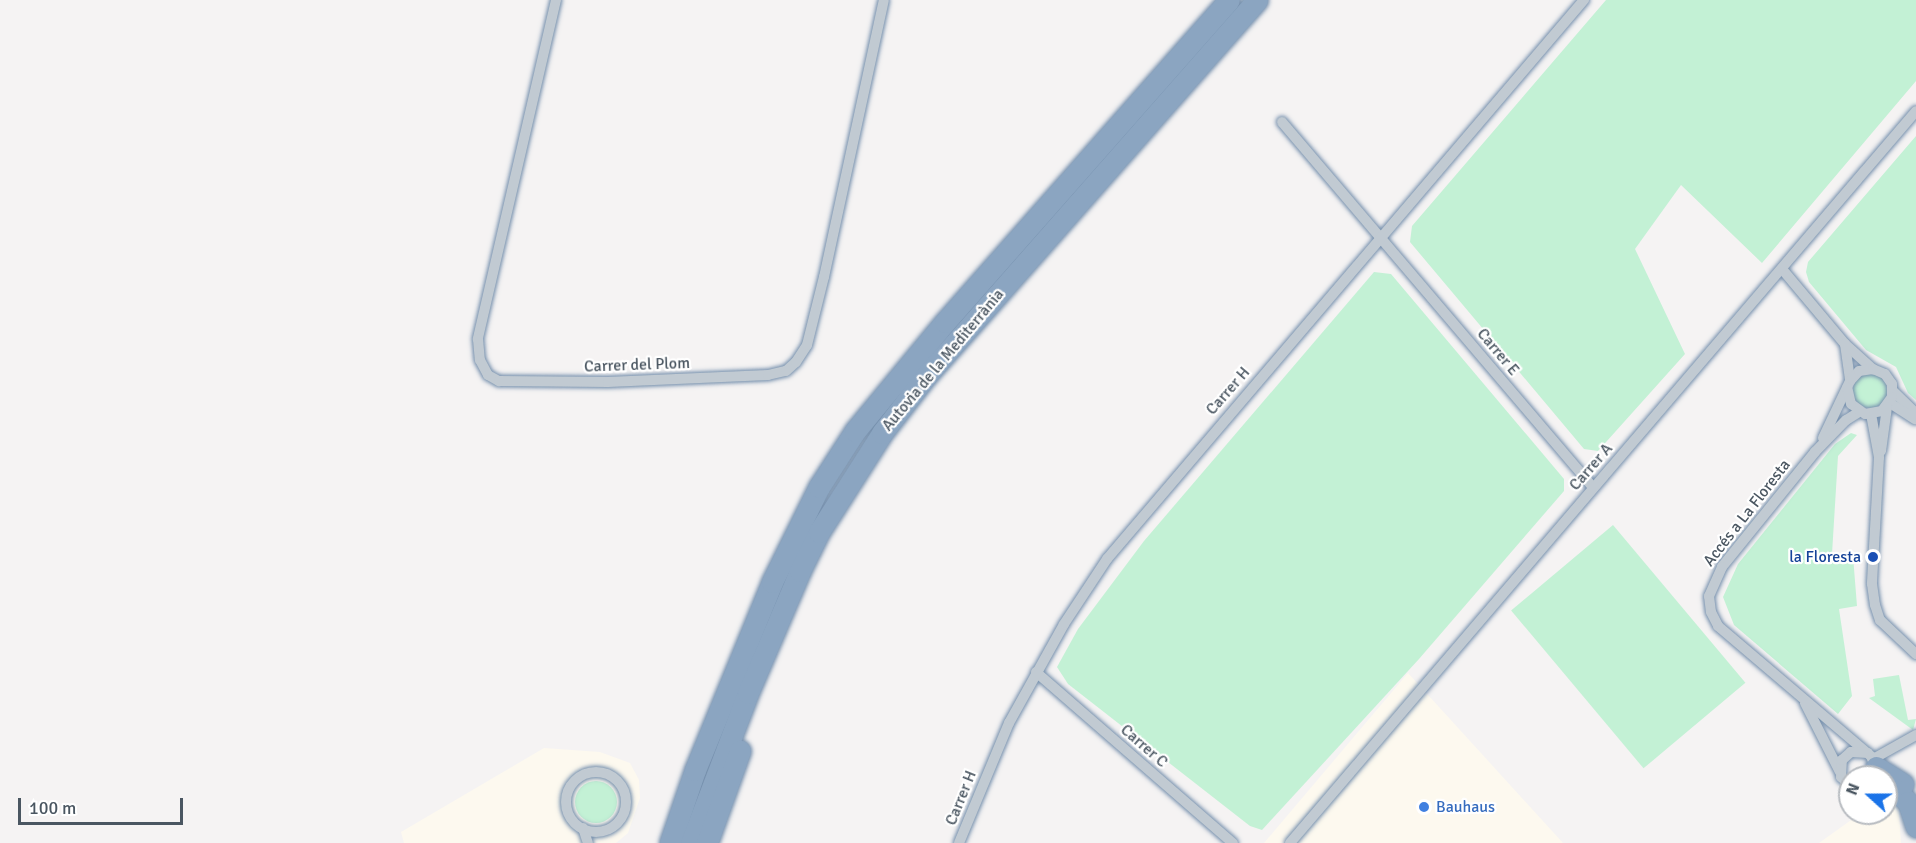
<!DOCTYPE html>
<meta charset="utf-8">
<style>
body{margin:0}
#map{position:relative;width:1916px;height:843px;overflow:hidden;background:#f5f3f3;font-family:Signika,sans-serif}
div>[style]{position:absolute}
.commercial>*{inset:0;background:#fdf9ef}
.green>*{inset:0;background:#c3f1d5;transform-origin:0 0}
.round{border-radius:50%}
.roads{filter:drop-shadow(0 0 2px #7690ad) drop-shadow(0 0 2px #7690ad)}
.street>*{height:10px;margin:-5px;padding:0 5px;transform-origin:5px;border-radius:5px;background:#c1cad2}
.street>.ring{margin:-5px;padding:0;box-sizing:content-box;background:none;border:10px solid #c1cad2;border-radius:50%}
.highway>*{height:21px;margin:-10.5px;padding:0 10.5px;transform-origin:10.5px;border-radius:10.5px;background:#8ba5c1}
.dots>*{width:16px;height:16px;translate:-50% -50%;box-sizing:border-box;border:3px solid #fff;border-radius:50%}
span{translate:-50% -50%;white-space:nowrap;text-align:center;line-height:1.15;-webkit-text-stroke:4.5px #fff;paint-order:stroke}
.street-label{font-size:16px;color:#4a5661}
.transit-label{font-size:16px;color:#164399}
.right{translate:-100% -50%;text-align:right}
.shop-label{font-size:16px;color:#366cbe}
.left{translate:0 -50%;text-align:left}
.north{position:absolute;left:1838px;top:765px;width:60px;height:60px;box-sizing:border-box;background:#fff;border:2px solid #b7bbc0;border-radius:50%;rotate:291deg;font-size:16px;font-weight:700;line-height:24px;text-align:center;color:#4a5661}
.north::after{content:'';display:block;margin:auto;width:21px;height:27px;background:#1a73e8;clip-path:polygon(50% 0,100% 100%,50% 72%,0 100%)}
.scale{position:absolute;left:18px;top:798px;width:165px;height:27px;box-sizing:border-box;border:3px solid #4a5661;border-top:0;padding-left:8px;font-size:18px;line-height:21px;white-space:nowrap;color:#4a5661;-webkit-text-stroke:4px #fff;paint-order:stroke}
</style>
<div id="map">
<div class="commercial">
<div style="clip-path:polygon(1408px 673px,1563px 843px,1264px 843px)"></div>
<div style="clip-path:polygon(544px 748px,600px 752px,630px 763px,639px 780px,640px 798px,628px 833px,616px 843px,404px 843px,401px 832px)"></div>
<div style="clip-path:polygon(1886px 795px,1898px 797px,1901px 843px,1819px 843px,1861px 813px,1886px 813px)"></div>
</div>
<div class="green">
<div style="clip-path:polygon(1606px 0,1916px 0,1916px 81px,1762px 263px,1681px 185px,1635px 249px,1685px 354px,1598px 451px,1584px 449px,1410px 242px,1412px 226px)"></div>
<div style="clip-path:polygon(1916px 136px,1916px 400px,1908px 393px,1896px 367px,1866px 350px,1809px 282px,1806px 272px,1808px 262px)"></div>
<div style="clip-path:polygon(1374px 272px,1391px 274px,1564px 479px,1564px 491px,1419px 659px,1262px 830px,1250px 826px,1068px 684px,1057px 667px,1078px 629px,1144px 541px)"></div>
<div class="round" style="left:1853px;top:374px;width:34px;height:34px"></div>
<div style="clip-path:polygon(1851px 433px,1857px 435px,1838px 456px,1832px 554px,1853px 556px,1857px 606px,1839px 609px,1852px 696px,1838px 714px,1734px 625px,1723px 597px,1738px 564px,1835px 444px)"></div>
<div style="left:1613px;top:525px;width:206px;height:133px;rotate:50deg"></div>
<div style="clip-path:polygon(1899px 675px,1908px 720px,1916px 719px,1913px 730px,1869px 698px,1875px 696px,1873px 679px)"></div>
<div class="round" style="left:575px;top:781px;width:42px;height:42px"></div>
</div>
<div class="roads">
<div class="street">
<div style="left:556px;top:0;width:348px;rotate:103deg"></div>
<div style="left:478px;top:339px;width:21px;rotate:85deg"></div>
<div style="left:480px;top:360px;width:17px;rotate:62deg"></div>
<div style="left:488px;top:375px;width:13px;rotate:29deg"></div>
<div style="left:499px;top:381px;width:109px;rotate:0.5deg"></div>
<div style="left:608px;top:382px;width:160px;rotate:-2.5deg"></div>
<div style="left:768px;top:375px;width:18px;rotate:-13deg"></div>
<div style="left:786px;top:371px;width:13px;rotate:-42deg"></div>
<div style="left:796px;top:362px;width:20px;rotate:-57deg"></div>
<div style="left:807px;top:345px;width:70px;rotate:-76deg"></div>
<div style="left:824px;top:277px;width:283px;rotate:-77.8deg"></div>
<div style="left:1282px;top:122px;width:480px;rotate:49.6deg"></div>
<div style="left:1782px;top:269px;width:98px;rotate:50deg"></div>
<div style="left:1845px;top:344px;width:38px;rotate:42deg"></div>
<div style="left:1845px;top:344px;width:37px;rotate:82deg"></div>
<div style="left:1893px;top:391px;width:32px;rotate:44deg"></div>
<div style="left:1890px;top:403px;width:30px;rotate:33deg"></div>
<div style="left:1859px;top:412px;width:15px;rotate:148deg"></div>
<div style="left:1846px;top:420px;width:45px;rotate:134.1deg"></div>
<div style="left:1815px;top:452px;width:148px;rotate:129deg"></div>
<div style="left:1722px;top:567px;width:32px;rotate:114deg"></div>
<div style="left:1709px;top:596px;width:16px;rotate:83deg"></div>
<div style="left:1711px;top:612px;width:16px;rotate:63deg"></div>
<div style="left:1718px;top:626px;width:201px;rotate:40.4deg"></div>
<div style="left:1871px;top:756px;width:15px;rotate:70deg"></div>
<div style="left:1871px;top:414px;width:44px;rotate:79.5deg"></div>
<div style="left:1879px;top:457px;width:127px;rotate:93.2deg"></div>
<div style="left:1872px;top:584px;width:21px;rotate:82deg"></div>
<div style="left:1875px;top:605px;width:16px;rotate:72deg"></div>
<div style="left:1880px;top:620px;width:50px;rotate:43.4deg"></div>
<div style="left:1823px;top:438px;width:63px;rotate:-64.7deg"></div>
<div style="left:1850px;top:381px;width:13px;rotate:-48deg"></div>
<div style="left:1859px;top:371px;width:14px;rotate:-8deg"></div>
<div style="left:1873px;top:369px;width:13px;rotate:23deg"></div>
<div style="left:1885px;top:374px;width:12px;rotate:55deg"></div>
<div style="left:1892px;top:384px;width:13px;rotate:90deg"></div>
<div style="left:1892px;top:397px;width:17px;rotate:126deg"></div>
<div style="left:1882px;top:411px;width:17px;rotate:170deg"></div>
<div style="left:1865px;top:414px;width:17px;rotate:-144deg"></div>
<div style="left:1851px;top:404px;width:17px;rotate:-103deg"></div>
<div style="left:1881px;top:451px;width:44px;rotate:-82.2deg"></div>
<div style="left:1036px;top:672px;width:261px;rotate:41deg"></div>
<div style="left:1805px;top:703px;width:77px;rotate:63.1deg"></div>
<div style="left:1873px;top:759px;width:49px;rotate:-29.2deg"></div>
<div class="ring" style="left:566px;top:772px;width:50px;height:50px"></div>
<div style="left:1850px;top:785px;width:12px;rotate:-138deg"></div>
<div style="left:1841px;top:777px;width:17px;rotate:-87deg"></div>
<div style="left:1842px;top:760px;width:12px;rotate:-42deg"></div>
<div style="left:1851px;top:752px;width:17px;rotate:3deg"></div>
<div style="left:583px;top:828px;width:16px;rotate:72deg"></div>
<div style="left:959px;top:843px;width:130px;rotate:-67.4deg"></div>
<div style="left:1009px;top:723px;width:113px;rotate:-60.9deg"></div>
<div style="left:1064px;top:624px;width:78px;rotate:-56.5deg"></div>
<div style="left:1107px;top:559px;width:735px;rotate:-49.53deg"></div>
<div style="left:1290px;top:843px;width:963px;rotate:-49.46deg"></div>
</div>
<div class="highway">
<div style="left:1876px;top:767px;width:32px;rotate:32deg"></div>
<div style="left:1886px;top:781px;width:30px;rotate:44deg"></div>
<div style="left:1908px;top:802px;width:26px;rotate:72deg"></div>
<div style="left:670px;top:843px;width:77px;rotate:-71.1deg"></div>
<div style="left:695px;top:770px;width:203px;rotate:-67.7deg"></div>
<div style="left:772px;top:582px;width:106px;rotate:-63.7deg"></div>
<div style="left:819px;top:487px;width:67px;rotate:-57.3deg"></div>
<div style="left:855px;top:431px;width:141px;rotate:-50.5deg"></div>
<div style="left:945px;top:322px;width:429px;rotate:-48.6deg"></div>
<div style="left:691px;top:843px;width:160px;rotate:-69.2deg"></div>
<div style="left:748px;top:693px;width:133px;rotate:-66.9deg"></div>
<div style="left:800px;top:571px;width:43px;rotate:-64deg"></div>
<div style="left:819px;top:532px;width:117px;rotate:-57.5deg"></div>
<div style="left:882px;top:433px;width:72px;rotate:-52.3deg"></div>
<div style="left:926px;top:376px;width:501px;rotate:-48.64deg"></div>
<div style="left:707px;top:843px;width:98px;rotate:-70.3deg"></div>
</div>
</div>
<div class="dots">
<div style="left:1873px;top:557px;background:#1a4fb4"></div>
<div style="left:1424px;top:807px;background:#3f7fe0"></div>
</div>
<div class="street-label">
<span style="left:1498px;top:352px;rotate:50deg">Carrer E</span>
<span style="left:943px;top:360px;rotate:-50deg">Autovia de la Mediterrània</span>
<span style="left:637px;top:365px;rotate:-2deg">Carrer del Plom</span>
<span style="left:1228px;top:391px;rotate:-49deg">Carrer H</span>
<span style="left:1591px;top:467px;rotate:-49deg">Carrer A</span>
<span style="left:1747px;top:513px;rotate:-52deg">Accés a La Floresta</span>
<span style="left:1144px;top:746px;rotate:41deg">Carrer C</span>
<span style="left:961px;top:798px;rotate:-68deg">Carrer H</span>
</div>
<div class="transit-label">
<span class="right" style="left:1861px;top:557px">la Floresta</span>
</div>
<div class="shop-label">
<span class="left" style="left:1436px;top:807px">Bauhaus</span>
</div>
<div class="north">N</div>
<div class="scale">100 m</div>
</div>
